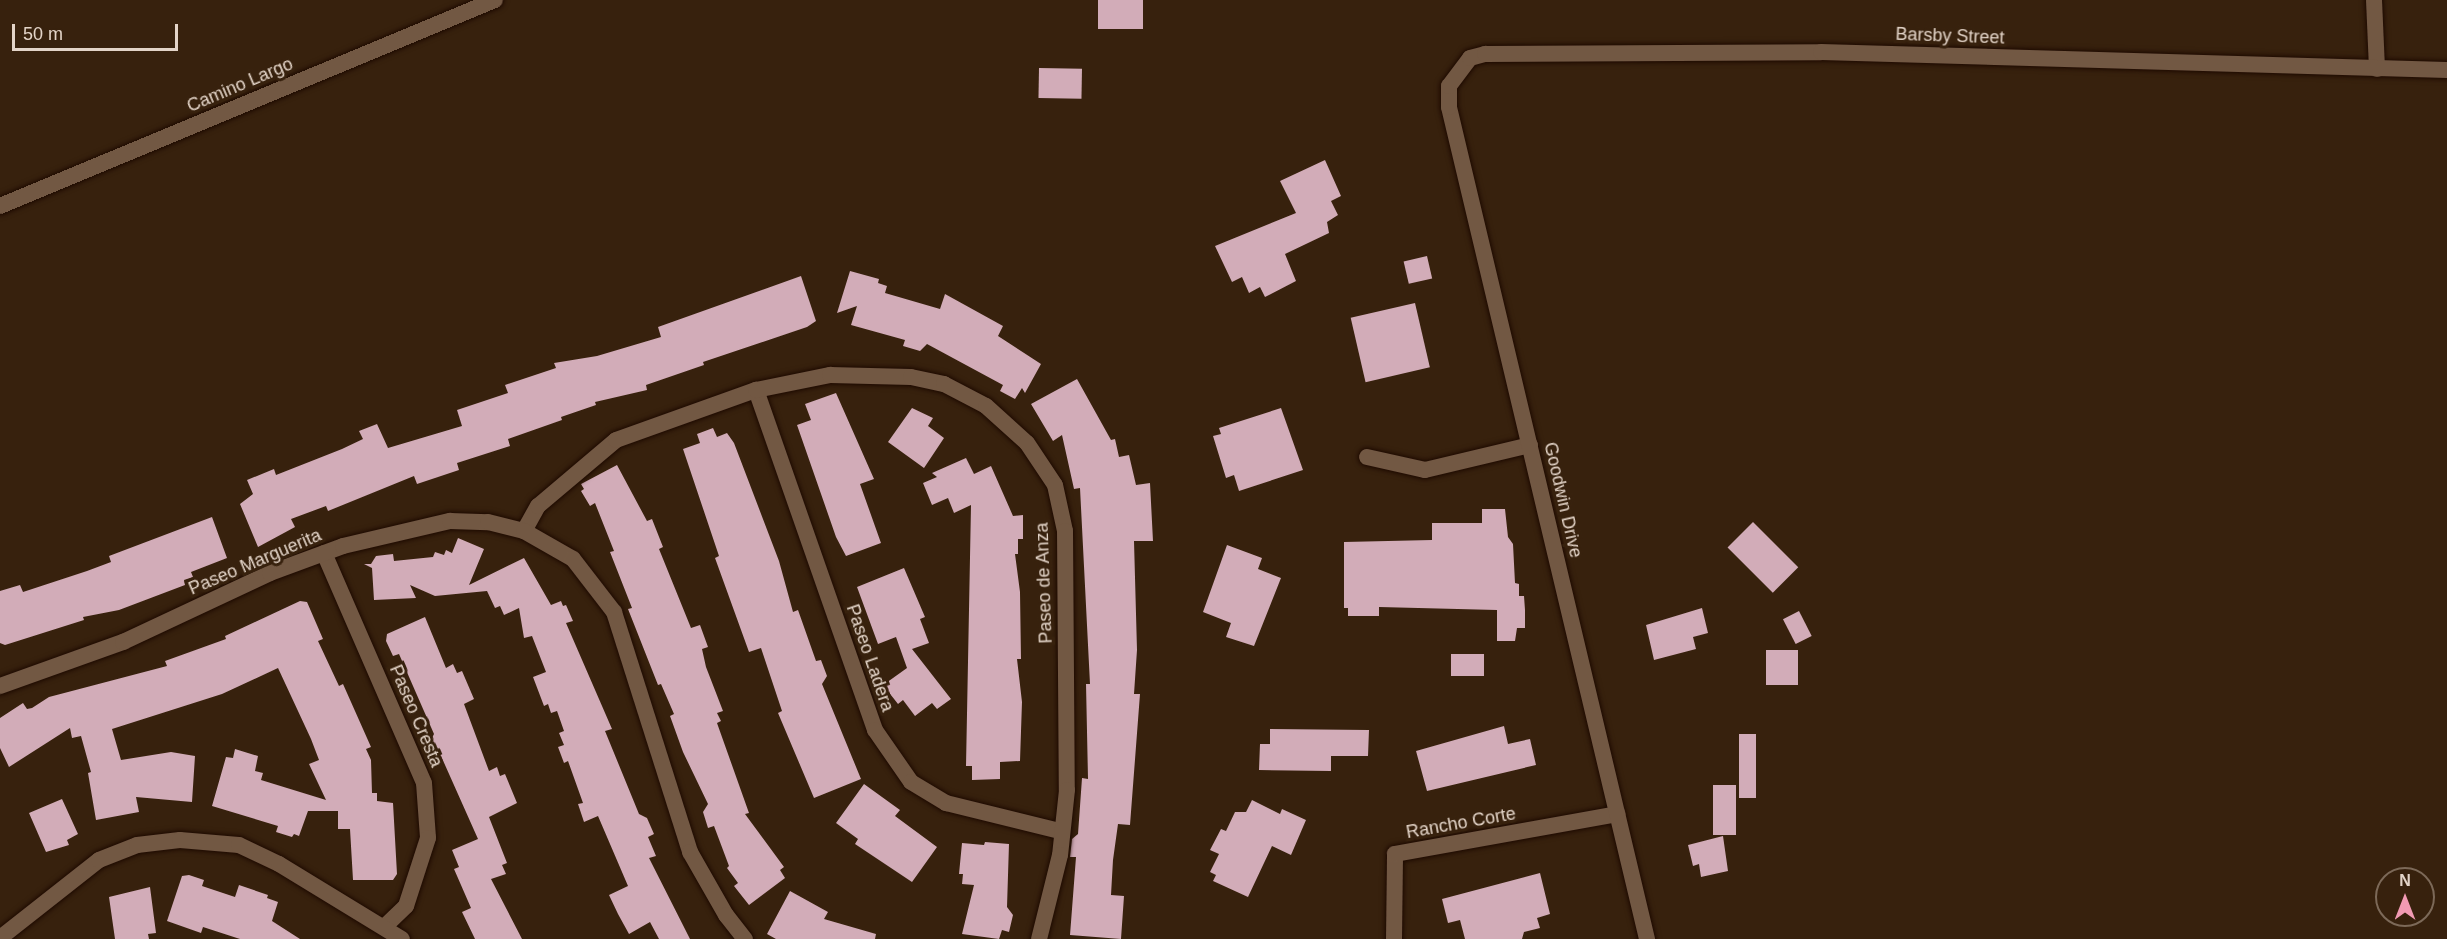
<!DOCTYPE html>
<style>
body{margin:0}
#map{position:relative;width:2447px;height:939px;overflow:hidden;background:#37210d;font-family:Helvetica,sans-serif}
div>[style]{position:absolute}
.building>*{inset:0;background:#d2acb8;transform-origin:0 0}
.roads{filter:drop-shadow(0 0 2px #1e0a00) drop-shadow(0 0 2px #1e0a00)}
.minor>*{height:16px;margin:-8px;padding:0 8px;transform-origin:8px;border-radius:8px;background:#725843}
.tertiary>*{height:16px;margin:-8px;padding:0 8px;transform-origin:8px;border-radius:8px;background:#725843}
span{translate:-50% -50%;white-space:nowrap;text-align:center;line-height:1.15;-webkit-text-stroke:6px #37210d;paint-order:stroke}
.street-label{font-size:18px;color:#e3d4c8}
.north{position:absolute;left:2375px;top:867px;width:60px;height:60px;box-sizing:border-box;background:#37210d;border:2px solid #7c6958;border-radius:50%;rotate:0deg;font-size:16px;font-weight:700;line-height:24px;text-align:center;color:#e3d4c8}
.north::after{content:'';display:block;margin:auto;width:21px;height:27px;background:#f19ab3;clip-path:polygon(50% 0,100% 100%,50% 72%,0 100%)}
.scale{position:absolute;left:12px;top:24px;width:166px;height:27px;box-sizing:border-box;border:3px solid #e3d4c8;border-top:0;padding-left:8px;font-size:18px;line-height:21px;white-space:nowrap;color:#e3d4c8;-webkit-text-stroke:4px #37210d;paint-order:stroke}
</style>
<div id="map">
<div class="building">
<div style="left:1098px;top:0;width:45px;height:29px"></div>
<div style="left:1039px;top:68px;width:43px;height:30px;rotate:1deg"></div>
<div style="clip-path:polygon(1325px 160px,1341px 196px,1331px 201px,1338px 215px,1327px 222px,1329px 233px,1285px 254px,1296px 281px,1265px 297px,1260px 287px,1249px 293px,1242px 277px,1232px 282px,1215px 246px,1296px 213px,1280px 181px)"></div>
<div style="left:1427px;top:256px;width:23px;height:24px;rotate:77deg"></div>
<div style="clip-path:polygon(850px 271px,879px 279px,878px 283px,887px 286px,885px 293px,940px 309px,945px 294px,1003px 326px,998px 336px,1041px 364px,1025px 393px,1022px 388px,1015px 399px,1000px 391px,1003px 385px,927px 344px,920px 351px,903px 346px,905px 340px,851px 325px,857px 306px,837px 313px)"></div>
<div style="clip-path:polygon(801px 276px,816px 321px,807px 327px,703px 362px,704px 365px,646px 385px,647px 390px,595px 402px,596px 405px,561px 417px,562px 420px,508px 439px,510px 446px,457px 463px,459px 470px,417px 484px,414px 476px,328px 511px,326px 506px,291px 519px,295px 527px,258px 547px,240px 504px,253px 494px,247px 480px,274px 469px,276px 475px,342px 449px,363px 439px,359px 431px,377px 424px,388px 448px,462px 426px,457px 410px,508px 393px,505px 385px,556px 368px,554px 363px,597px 356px,661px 337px,658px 327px)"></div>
<div style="left:1415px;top:303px;width:66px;height:66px;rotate:77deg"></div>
<div style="clip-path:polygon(1077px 379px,1111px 440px,1115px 439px,1119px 457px,1129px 455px,1136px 485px,1150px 483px,1153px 541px,1134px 541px,1137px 650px,1134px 694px,1140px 694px,1130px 825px,1118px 824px,1113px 860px,1111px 895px,1124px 896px,1121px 939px,1070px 935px,1076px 857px,1070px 857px,1072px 839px,1078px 834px,1082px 778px,1088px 779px,1086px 684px,1090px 684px,1080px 488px,1074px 489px,1062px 435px,1053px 441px,1031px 404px)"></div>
<div style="clip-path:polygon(836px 393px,874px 479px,860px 484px,881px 543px,846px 556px,836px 537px,797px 425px,811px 420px,805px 404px)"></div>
<div style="clip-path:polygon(912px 408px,933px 418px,928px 426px,944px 438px,924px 468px,888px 442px)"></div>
<div style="clip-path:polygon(1281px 408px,1303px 470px,1239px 491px,1234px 475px,1226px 478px,1213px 436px,1221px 434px,1219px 428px)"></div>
<div style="clip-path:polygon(713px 428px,717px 437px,727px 433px,734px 443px,779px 561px,793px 612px,798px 610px,816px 661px,821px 660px,827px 676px,822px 684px,861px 779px,814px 798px,778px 713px,782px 711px,761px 648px,749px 652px,715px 558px,719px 556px,683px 449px,700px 443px,697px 434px)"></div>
<div style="clip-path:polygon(966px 458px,974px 474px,991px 466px,1013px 516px,1023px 515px,1023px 539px,1018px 539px,1018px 554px,1015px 554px,1020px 592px,1021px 659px,1017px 659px,1022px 702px,1020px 761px,1000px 762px,1000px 779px,972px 780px,972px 766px,966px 766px,971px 505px,954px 513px,948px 498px,932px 505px,923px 483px,937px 477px,932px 473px)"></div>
<div style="clip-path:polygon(617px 465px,647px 521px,652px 519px,663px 547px,659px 549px,691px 628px,700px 625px,708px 647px,702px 649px,706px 667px,723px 711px,717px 713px,721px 721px,717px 723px,749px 813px,745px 814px,784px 867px,780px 870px,785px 878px,749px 905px,734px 886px,738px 883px,727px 868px,729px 866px,714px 826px,708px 828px,703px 812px,708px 804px,683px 752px,670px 716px,674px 714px,661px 684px,658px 685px,628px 609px,632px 608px,610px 552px,614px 551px,595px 503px,590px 506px,581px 491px,584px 489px,581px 484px)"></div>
<div style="clip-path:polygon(1482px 509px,1505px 509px,1508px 537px,1513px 544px,1515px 583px,1519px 584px,1519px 596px,1524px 596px,1525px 610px,1525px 628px,1517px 628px,1515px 641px,1497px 641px,1497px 610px,1379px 607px,1379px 616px,1348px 616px,1348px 608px,1344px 608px,1344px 542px,1432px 540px,1432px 523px,1482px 523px)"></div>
<div style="clip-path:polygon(212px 517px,227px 558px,191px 572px,193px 577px,184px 580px,185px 585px,119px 610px,83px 617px,84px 620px,5px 645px,0 643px,0 591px,20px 585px,23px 592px,87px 571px,111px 562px,109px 556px)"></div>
<div style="left:1753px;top:522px;width:64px;height:36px;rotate:45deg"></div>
<div style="clip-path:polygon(458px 538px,484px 549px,469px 585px,524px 558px,551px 605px,561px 601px,563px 606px,566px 605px,573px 621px,566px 623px,612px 729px,605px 731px,639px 814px,647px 818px,654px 834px,648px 837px,656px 856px,649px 858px,690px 939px,659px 939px,650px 922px,629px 934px,618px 914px,609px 895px,628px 886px,598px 816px,584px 822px,578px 804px,583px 803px,568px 761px,564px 763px,558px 747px,564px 745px,559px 733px,564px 731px,557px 711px,551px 713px,548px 704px,544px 706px,533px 677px,546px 672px,532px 636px,524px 638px,519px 608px,504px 615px,500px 606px,495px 608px,487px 591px,435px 596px,410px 585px,416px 598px,374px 600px,372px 568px,364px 564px,371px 564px,376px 556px,393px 554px,394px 561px,433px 557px,435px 552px,444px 555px,446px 550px,452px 553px)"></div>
<div style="clip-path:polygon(1227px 545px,1262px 558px,1258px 569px,1281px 578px,1254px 646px,1226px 637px,1231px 623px,1203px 612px)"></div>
<div style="clip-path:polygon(904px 568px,925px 617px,920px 619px,929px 643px,912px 649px,951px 699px,937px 709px,932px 703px,915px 716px,903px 700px,898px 704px,887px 690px,886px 683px,907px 668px,896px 637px,878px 644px,857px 587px)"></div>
<div style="clip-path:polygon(300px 601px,307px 602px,323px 639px,318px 641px,339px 686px,343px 684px,371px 747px,366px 749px,371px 760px,372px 793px,377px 793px,377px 801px,393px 803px,397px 874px,393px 880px,353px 880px,350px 829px,338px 829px,338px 811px,308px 811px,299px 836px,294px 834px,292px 837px,276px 832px,278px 826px,212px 806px,226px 757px,233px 758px,235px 749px,258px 756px,255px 771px,263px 773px,261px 780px,326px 800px,309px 764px,319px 760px,311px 739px,278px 668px,222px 694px,112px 729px,121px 760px,171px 752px,195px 756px,192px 802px,136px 797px,139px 812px,96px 820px,88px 773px,91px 772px,81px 736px,72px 738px,70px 728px,9px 767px,0 748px,0 718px,23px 703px,27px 709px,32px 708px,49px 697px,167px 666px,165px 661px,226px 639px,225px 636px)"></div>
<div style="clip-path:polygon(1702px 608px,1708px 633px,1693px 637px,1696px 649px,1654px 660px,1646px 625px)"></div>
<div style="left:1799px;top:611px;width:28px;height:18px;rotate:63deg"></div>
<div style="clip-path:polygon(425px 617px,446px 668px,453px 664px,457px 673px,462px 671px,474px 699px,464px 704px,489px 771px,497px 767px,500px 776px,505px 774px,517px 803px,489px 817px,507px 863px,502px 865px,506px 874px,491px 879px,522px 939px,475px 939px,462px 912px,471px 908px,454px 869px,459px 867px,452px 850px,478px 839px,441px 756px,438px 758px,430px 742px,434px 734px,399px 654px,393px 656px,386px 641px,387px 634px)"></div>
<div style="left:1766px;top:650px;width:32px;height:35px"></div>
<div style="left:1451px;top:654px;width:33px;height:22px"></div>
<div style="clip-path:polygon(1504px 726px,1508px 744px,1530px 739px,1536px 765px,1427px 791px,1416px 751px)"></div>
<div style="clip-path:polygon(1270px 729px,1369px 730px,1368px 756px,1331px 756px,1331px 771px,1259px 770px,1260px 744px,1270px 744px)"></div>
<div style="left:1739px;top:734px;width:17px;height:64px"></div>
<div style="clip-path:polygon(864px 784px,900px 810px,895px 816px,937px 847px,912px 882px,855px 844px,858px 839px,836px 823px)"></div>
<div style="left:1713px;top:785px;width:23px;height:50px"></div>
<div style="clip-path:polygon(62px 799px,78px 834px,67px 840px,69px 845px,46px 852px,29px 813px)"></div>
<div style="clip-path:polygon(1252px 800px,1280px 814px,1282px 809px,1306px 820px,1291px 855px,1272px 846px,1248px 897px,1213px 881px,1216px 875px,1210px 872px,1219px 854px,1210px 850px,1221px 829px,1226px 831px,1235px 812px,1246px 812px)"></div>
<div style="clip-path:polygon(1723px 836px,1728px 871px,1701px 877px,1699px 864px,1693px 866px,1688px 845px)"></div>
<div style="clip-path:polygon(985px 842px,1009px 844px,1007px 907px,1013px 915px,1009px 932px,1002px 930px,999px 939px,962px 934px,974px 885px,962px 884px,963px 874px,959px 874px,962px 843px,984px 845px)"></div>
<div style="clip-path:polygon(1540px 873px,1550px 914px,1537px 918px,1540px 928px,1524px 932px,1522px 939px,1465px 939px,1460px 920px,1448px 923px,1442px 899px)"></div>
<div style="clip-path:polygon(189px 875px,204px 880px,202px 886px,235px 897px,239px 885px,268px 895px,267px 898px,278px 902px,272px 921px,300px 939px,240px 939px,203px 927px,201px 933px,167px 921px,182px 876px)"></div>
<div style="clip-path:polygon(150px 887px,156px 933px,148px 934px,149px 939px,115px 939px,109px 897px)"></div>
<div style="clip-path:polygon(790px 891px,828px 912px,824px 919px,876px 934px,875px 939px,776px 939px,767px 934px)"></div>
</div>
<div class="roads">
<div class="minor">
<div style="left:2374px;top:0;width:69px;rotate:87.5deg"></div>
<div style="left:0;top:206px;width:536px;rotate:-22.6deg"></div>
<div style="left:756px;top:390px;width:360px;rotate:70.7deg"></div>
<div style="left:875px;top:730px;width:63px;rotate:55.3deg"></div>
<div style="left:911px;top:782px;width:41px;rotate:31deg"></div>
<div style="left:946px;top:803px;width:117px;rotate:13.8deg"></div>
<div style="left:1367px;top:457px;width:59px;rotate:12.6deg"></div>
<div style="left:1425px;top:470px;width:108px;rotate:-13.4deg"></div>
<div style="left:524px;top:531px;width:29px;rotate:-61deg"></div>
<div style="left:538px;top:506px;width:102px;rotate:-40.2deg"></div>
<div style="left:616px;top:440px;width:149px;rotate:-19.7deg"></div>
<div style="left:756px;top:390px;width:76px;rotate:-11.5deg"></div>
<div style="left:830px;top:375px;width:81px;rotate:1.4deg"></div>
<div style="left:911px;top:377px;width:34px;rotate:12deg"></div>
<div style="left:944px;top:384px;width:47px;rotate:27.6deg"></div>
<div style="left:986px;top:406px;width:55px;rotate:42.1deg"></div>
<div style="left:1027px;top:443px;width:50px;rotate:56.3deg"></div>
<div style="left:1055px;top:485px;width:47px;rotate:77.7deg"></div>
<div style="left:1065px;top:531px;width:259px;rotate:89.6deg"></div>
<div style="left:1067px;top:790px;width:65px;rotate:96.1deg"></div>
<div style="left:1060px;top:855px;width:87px;rotate:104deg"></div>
<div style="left:324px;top:553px;width:251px;rotate:66.5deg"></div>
<div style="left:424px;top:783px;width:55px;rotate:85.8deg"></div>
<div style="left:428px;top:838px;width:71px;rotate:107.9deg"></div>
<div style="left:406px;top:906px;width:30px;rotate:136deg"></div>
<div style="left:0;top:686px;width:131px;rotate:-19.7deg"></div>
<div style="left:123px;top:642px;width:162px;rotate:-25.1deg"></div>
<div style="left:270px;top:573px;width:78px;rotate:-20.3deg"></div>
<div style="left:343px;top:546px;width:110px;rotate:-13.2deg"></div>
<div style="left:450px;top:521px;width:38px;rotate:2deg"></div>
<div style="left:488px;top:522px;width:37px;rotate:14deg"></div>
<div style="left:524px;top:531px;width:56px;rotate:29.7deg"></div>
<div style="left:573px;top:559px;width:67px;rotate:52.3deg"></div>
<div style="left:614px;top:612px;width:252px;rotate:72.4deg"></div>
<div style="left:690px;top:852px;width:73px;rotate:60.3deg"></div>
<div style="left:726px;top:915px;width:31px;rotate:52deg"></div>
<div style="left:0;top:938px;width:126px;rotate:-38.2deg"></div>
<div style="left:99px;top:860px;width:41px;rotate:-21.5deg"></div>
<div style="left:137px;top:845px;width:43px;rotate:-6.6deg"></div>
<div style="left:180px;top:840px;width:59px;rotate:4.8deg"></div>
<div style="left:239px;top:845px;width:44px;rotate:25.4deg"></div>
<div style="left:279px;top:864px;width:144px;rotate:31.4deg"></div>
<div style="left:1394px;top:939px;width:85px;rotate:-89.3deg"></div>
<div style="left:1395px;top:854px;width:226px;rotate:-10.2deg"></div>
</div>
<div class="tertiary">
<div style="left:1647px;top:939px;width:855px;rotate:-103.39deg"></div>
<div style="left:1449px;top:107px;width:21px;rotate:-90deg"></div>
<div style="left:1449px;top:86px;width:35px;rotate:-53deg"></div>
<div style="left:1470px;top:58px;width:16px;rotate:-15deg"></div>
<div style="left:1485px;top:54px;width:336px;rotate:-0.3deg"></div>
<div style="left:1821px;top:52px;width:626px;rotate:1.65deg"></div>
</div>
</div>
<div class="street-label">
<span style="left:1950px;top:36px;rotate:2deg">Barsby Street</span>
<span style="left:240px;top:85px;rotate:-23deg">Camino Largo</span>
<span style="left:1563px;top:500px;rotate:77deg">Goodwin Drive</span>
<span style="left:255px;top:562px;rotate:-23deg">Paseo Marguerita</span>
<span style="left:1044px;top:583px;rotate:-92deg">Paseo de Anza</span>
<span style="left:870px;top:658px;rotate:71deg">Paseo Ladera</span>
<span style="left:416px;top:716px;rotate:67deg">Paseo Cresta</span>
<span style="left:1461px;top:823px;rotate:-10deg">Rancho Corte</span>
</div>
<div class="north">N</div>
<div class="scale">50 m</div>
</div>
